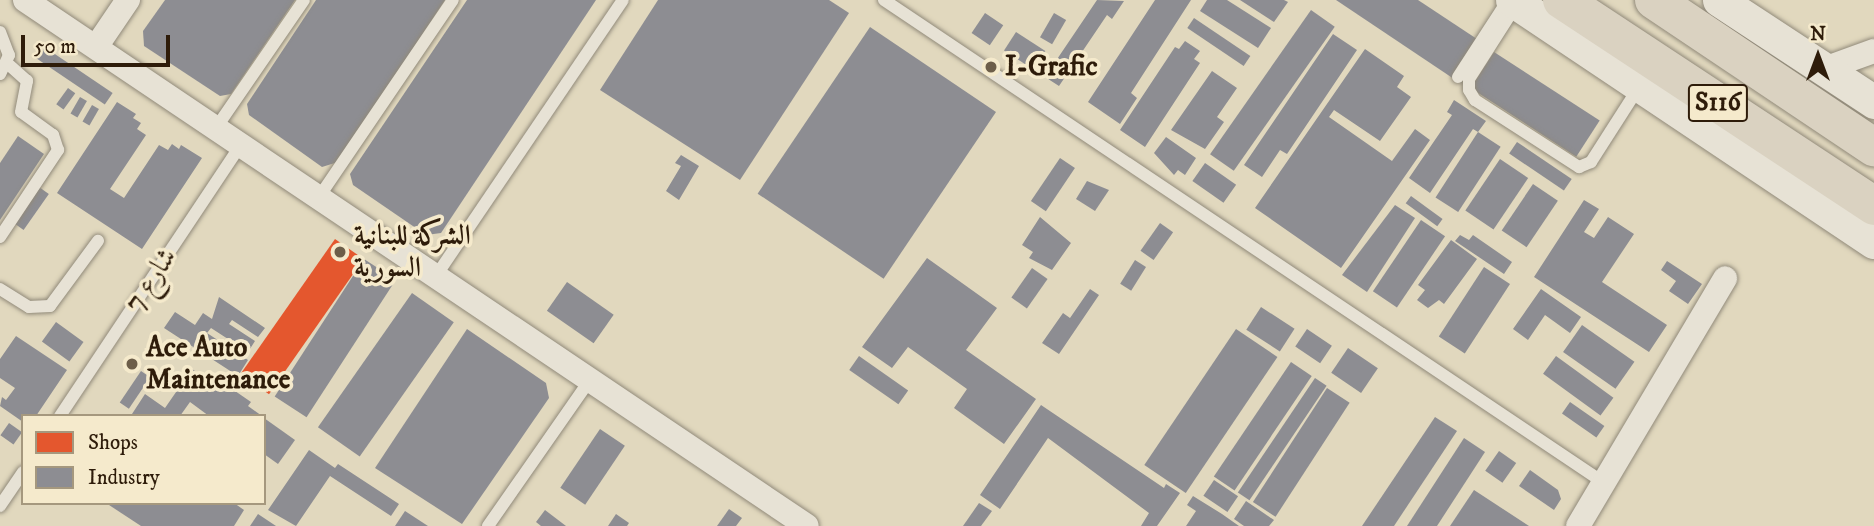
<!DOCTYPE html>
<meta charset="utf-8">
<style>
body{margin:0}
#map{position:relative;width:1874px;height:526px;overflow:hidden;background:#e1d8be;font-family:"IM FELL DW Pica",Amiri,serif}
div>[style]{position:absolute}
.shops>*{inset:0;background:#e4572e;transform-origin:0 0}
.industry>*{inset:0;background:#8d8d92;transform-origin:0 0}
.roads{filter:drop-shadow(0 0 2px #918a7a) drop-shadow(0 0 2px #918a7a)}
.lane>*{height:12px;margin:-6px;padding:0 6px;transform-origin:6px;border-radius:6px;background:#e7e2d5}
.street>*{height:24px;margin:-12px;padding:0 12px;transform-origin:12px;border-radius:12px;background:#e7e2d5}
.secondary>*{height:33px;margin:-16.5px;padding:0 16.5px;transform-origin:16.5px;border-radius:16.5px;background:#e7e2d5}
.highway>*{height:38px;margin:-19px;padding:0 19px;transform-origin:19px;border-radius:19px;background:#dad2c1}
.dots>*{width:19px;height:19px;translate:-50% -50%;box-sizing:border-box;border:4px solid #f5eacc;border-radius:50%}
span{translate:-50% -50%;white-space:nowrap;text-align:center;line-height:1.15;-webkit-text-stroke:7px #f5eacc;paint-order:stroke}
.shield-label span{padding:2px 5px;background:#f5eacc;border:2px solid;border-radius:5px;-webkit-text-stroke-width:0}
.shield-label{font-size:26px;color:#2e1c0a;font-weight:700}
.poi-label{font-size:28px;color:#2e1c0a;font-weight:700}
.left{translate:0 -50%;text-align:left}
.street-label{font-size:28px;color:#2e1c0a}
.legend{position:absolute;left:21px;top:414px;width:245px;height:91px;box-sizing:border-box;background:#f5eacc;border:2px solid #a5987e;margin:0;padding:9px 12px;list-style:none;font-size:21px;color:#2e1c0a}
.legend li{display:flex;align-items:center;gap:14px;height:35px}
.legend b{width:35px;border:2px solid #a5987e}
.north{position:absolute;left:1783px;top:21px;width:70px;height:70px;-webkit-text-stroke:5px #f5eacc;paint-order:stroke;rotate:0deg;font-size:19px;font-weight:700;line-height:28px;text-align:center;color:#2e1c0a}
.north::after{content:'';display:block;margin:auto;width:24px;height:32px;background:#2e1c0a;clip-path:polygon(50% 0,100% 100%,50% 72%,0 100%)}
.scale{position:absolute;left:21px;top:35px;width:149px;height:32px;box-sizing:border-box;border:4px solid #2e1c0a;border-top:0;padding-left:9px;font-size:21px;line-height:24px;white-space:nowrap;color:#2e1c0a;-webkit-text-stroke:5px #f5eacc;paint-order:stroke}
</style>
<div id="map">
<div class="shops">
<div style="left:335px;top:239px;width:35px;height:165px;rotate:35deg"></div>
</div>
<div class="industry">
<div style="clip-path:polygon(165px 0,295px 0,231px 94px,220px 96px,144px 46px,143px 31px)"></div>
<div style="clip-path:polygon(316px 0,445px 0,338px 162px,322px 167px,249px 115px,247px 104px)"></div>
<div style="clip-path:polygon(467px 0,596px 0,441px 233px,426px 235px,353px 185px,350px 174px)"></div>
<div style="clip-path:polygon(658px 0,829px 0,849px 13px,740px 180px,600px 90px)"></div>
<div style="clip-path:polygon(1097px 0,1124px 1px,1112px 19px,1107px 15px,1059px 86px,1045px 77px)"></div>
<div style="clip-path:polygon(1155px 0,1191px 0,1131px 93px,1137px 98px,1120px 124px,1088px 102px)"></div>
<div style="clip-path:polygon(1207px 0,1227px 0,1271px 28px,1258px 48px,1200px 11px)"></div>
<div style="clip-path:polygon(1240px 0,1284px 0,1288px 2px,1274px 22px)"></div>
<div style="clip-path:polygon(1336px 0,1418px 0,1480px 41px,1454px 79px)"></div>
<div style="left:1311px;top:10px;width:29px;height:176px;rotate:35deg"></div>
<div style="left:985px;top:13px;width:22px;height:24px;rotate:34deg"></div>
<div style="left:1054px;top:13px;width:14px;height:28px;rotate:30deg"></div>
<div style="left:1194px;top:18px;width:68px;height:12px;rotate:34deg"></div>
<div style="left:870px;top:27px;width:152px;height:201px;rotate:34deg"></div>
<div style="left:1016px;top:32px;width:35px;height:22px;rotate:33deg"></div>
<div style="clip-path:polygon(1333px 34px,1357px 50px,1287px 154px,1280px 150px,1262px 177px,1244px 165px)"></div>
<div style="clip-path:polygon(1185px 41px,1200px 51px,1194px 59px,1200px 63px,1145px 147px,1120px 130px,1175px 47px,1179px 49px)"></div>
<div style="left:43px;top:46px;width:84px;height:14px;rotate:34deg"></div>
<div style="clip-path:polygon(1365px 49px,1404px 76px,1397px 87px,1411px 97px,1380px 141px,1334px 110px,1329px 117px,1392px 161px,1415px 129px,1430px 140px,1341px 268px,1255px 208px)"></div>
<div style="left:1494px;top:52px;width:126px;height:43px;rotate:33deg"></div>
<div style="clip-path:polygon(1212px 71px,1237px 88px,1217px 117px,1224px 122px,1205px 149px,1171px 130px)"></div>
<div style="left:68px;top:88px;width:9px;height:20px;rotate:36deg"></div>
<div style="left:80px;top:97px;width:8px;height:19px;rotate:30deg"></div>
<div style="clip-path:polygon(1454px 100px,1486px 121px,1478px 132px,1473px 129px,1430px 193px,1409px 178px,1452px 115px,1447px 112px)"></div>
<div style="clip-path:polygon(117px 102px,136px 114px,133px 118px,141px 123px,137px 129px,146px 135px,110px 189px,124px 198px,159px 145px,168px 150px,172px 144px,179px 149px,181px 145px,202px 158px,142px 249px,57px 193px)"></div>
<div style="left:92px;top:105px;width:8px;height:19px;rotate:30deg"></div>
<div style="left:1478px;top:132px;width:27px;height:78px;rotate:33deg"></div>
<div style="clip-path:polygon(18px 136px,44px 154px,0 220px,0 163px)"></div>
<div style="clip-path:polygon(1166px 137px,1196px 158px,1185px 175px,1178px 170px,1174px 175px,1154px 153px)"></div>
<div style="left:1517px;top:142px;width:66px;height:14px;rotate:34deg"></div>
<div style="clip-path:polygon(681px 155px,699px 166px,679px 200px,666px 191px,681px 166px,675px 163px)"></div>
<div style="left:1060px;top:158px;width:18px;height:52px;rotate:34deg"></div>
<div style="left:1500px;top:159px;width:34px;height:62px;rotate:34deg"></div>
<div style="left:1205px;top:163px;width:38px;height:22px;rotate:35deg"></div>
<div style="clip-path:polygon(1087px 181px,1109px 190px,1095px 211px,1076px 199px)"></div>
<div style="left:1533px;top:184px;width:30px;height:56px;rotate:34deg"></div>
<div style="left:39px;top:187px;width:12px;height:44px;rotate:35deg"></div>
<div style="left:1411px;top:196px;width:39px;height:9px;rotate:36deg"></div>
<div style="clip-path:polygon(1584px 200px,1599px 209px,1584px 232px,1594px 238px,1608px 217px,1634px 234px,1602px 282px,1667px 325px,1649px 352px,1534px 277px)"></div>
<div style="clip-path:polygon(1395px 205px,1415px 218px,1367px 292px,1342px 275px)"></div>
<div style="clip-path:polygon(1040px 217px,1071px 243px,1052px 270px,1029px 258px,1033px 252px,1022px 245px)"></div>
<div style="left:1421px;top:220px;width:29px;height:86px;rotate:34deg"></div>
<div style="left:1160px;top:223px;width:16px;height:34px;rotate:35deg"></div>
<div style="clip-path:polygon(1460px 235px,1469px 240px,1473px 235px,1512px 262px,1504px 274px,1455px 241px)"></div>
<div style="clip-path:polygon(1451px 240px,1477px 259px,1444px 304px,1439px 300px,1428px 308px,1417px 300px,1425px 290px,1418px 285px)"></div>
<div style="clip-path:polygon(927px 258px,997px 308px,966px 350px,1036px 399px,1004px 444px,954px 408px,967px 389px,908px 347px,892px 368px,862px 347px)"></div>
<div style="left:364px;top:259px;width:38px;height:164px;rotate:33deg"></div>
<div style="left:1135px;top:260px;width:13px;height:28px;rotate:32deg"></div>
<div style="clip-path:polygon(1667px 261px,1702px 284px,1688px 304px,1669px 291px,1676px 281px,1661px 270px)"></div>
<div style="left:1484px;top:267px;width:31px;height:83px;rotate:33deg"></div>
<div style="left:1032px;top:268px;width:19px;height:36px;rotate:35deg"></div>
<div style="left:567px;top:282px;width:57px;height:35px;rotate:35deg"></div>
<div style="clip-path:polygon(1090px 289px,1099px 295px,1059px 354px,1042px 343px,1063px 313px,1070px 318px)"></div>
<div style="clip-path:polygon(1541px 289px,1581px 317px,1570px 333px,1545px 315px,1528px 340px,1513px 329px)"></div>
<div style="left:412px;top:293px;width:51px;height:164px;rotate:35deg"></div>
<div style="clip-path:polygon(219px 297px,265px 328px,258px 337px,232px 320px,229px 324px,255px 341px,248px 352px,211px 328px,207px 333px,248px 360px,238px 376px,164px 328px,175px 312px,195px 325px,203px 313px,212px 319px)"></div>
<div style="left:1261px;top:307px;width:40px;height:27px;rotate:33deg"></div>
<div style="left:56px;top:322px;width:34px;height:24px;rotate:36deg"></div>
<div style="left:1582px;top:325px;width:64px;height:33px;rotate:35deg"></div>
<div style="clip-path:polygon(467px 329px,546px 383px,549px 398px,462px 524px,375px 468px)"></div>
<div style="left:1236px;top:329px;width:50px;height:164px;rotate:34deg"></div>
<div style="left:1307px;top:329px;width:30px;height:21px;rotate:34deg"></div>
<div style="clip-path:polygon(16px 336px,67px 370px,36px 416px,23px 416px,23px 422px,0 406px,2px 397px,6px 400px,15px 388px,0 378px,0 359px)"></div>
<div style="left:1348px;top:348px;width:36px;height:30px;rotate:34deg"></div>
<div style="left:859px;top:356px;width:60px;height:17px;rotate:35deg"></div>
<div style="left:1556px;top:356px;width:71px;height:22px;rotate:36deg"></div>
<div style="left:1291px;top:362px;width:25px;height:138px;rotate:34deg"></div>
<div style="clip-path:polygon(192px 369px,205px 378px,209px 373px,251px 402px,248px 406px,262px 416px,209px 416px,190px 402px,180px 416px,132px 414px,145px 394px,165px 408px)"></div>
<div style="left:141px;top:371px;width:11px;height:38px;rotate:34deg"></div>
<div style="left:1315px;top:378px;width:14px;height:138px;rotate:34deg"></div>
<div style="left:1327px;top:388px;width:27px;height:136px;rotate:33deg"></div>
<div style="left:1570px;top:402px;width:42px;height:14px;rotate:35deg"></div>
<div style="clip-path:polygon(1041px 405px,1164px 488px,1166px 484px,1180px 493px,1157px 526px,1141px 526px,1149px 513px,1048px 438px,1000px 509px,980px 495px)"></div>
<div style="clip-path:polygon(1435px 417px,1457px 431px,1394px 526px,1362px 526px)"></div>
<div style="clip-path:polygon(264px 418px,295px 440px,278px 464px,264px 454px)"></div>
<div style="left:9px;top:423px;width:16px;height:15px;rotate:35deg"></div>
<div style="left:600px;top:429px;width:30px;height:71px;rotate:34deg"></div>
<div style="clip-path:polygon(1464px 438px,1485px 452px,1437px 526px,1407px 526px)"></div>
<div style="clip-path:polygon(309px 450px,335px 468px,338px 464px,399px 504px,391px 516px,330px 476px,296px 526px,268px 510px)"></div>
<div style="left:1499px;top:451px;width:21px;height:24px;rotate:35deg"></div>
<div style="clip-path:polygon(1530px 470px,1558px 490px,1561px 499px,1554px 510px,1519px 486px)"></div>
<div style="left:1214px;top:480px;width:29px;height:19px;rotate:34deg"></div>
<div style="clip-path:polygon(1474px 490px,1529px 526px,1450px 526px)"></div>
<div style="clip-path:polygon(1193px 496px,1222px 514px,1239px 526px,1186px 526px,1196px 511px,1187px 505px)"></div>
<div style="clip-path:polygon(1246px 501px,1274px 520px,1269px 526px,1244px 526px,1234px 519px)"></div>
<div style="clip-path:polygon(106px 503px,234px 503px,244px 510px,234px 526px,141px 526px)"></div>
<div style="clip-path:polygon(979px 503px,992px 511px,981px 526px,963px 526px)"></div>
<div style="clip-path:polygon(729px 509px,742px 518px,736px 526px,717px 526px)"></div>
<div style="clip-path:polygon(545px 510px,566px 526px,541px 526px,536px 522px)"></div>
<div style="clip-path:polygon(405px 511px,428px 526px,395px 526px)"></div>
<div style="clip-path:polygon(258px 514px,276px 526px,250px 526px)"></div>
<div style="clip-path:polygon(616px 514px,629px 523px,627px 526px,608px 526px)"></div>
</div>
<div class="roads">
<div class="lane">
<div style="left:884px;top:0;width:869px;rotate:33.84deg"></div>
<div style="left:1517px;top:4px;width:89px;rotate:122.6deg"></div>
<div style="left:1469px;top:79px;width:11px;rotate:90deg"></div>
<div style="left:1469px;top:90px;width:12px;rotate:59deg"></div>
<div style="left:1475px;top:100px;width:124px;rotate:32.8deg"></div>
<div style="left:1579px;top:167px;width:13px;rotate:-23deg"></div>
<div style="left:1591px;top:162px;width:89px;rotate:-57.4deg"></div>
<div style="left:0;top:32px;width:25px;rotate:69deg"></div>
<div style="left:9px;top:55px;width:21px;rotate:115deg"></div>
<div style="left:1458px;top:77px;width:92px;rotate:-57deg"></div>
<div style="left:216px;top:128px;width:155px;rotate:-55.5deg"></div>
<div style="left:319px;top:197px;width:238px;rotate:-55.8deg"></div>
<div style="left:0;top:237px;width:105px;rotate:-56.3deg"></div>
<div style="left:58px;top:150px;width:16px;rotate:-108deg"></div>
<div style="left:53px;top:135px;width:39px;rotate:-144deg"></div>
<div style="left:21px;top:112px;width:32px;rotate:-79deg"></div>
<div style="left:27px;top:81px;width:27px;rotate:-138deg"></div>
<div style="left:436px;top:276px;width:333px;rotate:-55.9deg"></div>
<div style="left:0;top:289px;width:34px;rotate:32deg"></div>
<div style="left:29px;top:307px;width:21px;rotate:-3deg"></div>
<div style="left:50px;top:306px;width:81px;rotate:-53.6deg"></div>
<div style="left:60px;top:416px;width:326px;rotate:-56.3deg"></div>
<div style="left:0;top:506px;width:41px;rotate:-55.9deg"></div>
<div style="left:488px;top:526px;width:178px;rotate:-55.1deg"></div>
</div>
<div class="street">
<div style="left:25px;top:0;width:942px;rotate:33.93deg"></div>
<div style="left:96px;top:47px;width:57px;rotate:-55.8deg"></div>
<div style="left:1827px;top:68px;width:50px;rotate:-19.9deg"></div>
<div style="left:1578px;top:526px;width:288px;rotate:-59.3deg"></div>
</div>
<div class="secondary">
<div style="left:1512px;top:0;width:435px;rotate:33.8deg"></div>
<div style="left:1719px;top:0;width:186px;rotate:33.3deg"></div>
</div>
<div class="highway">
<div style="left:1562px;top:0;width:374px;rotate:33.4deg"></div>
<div style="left:1654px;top:0;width:265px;rotate:33.8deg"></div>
</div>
</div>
<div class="dots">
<div style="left:991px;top:67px;background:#6d5e49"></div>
<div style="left:340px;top:252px;background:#6d5e49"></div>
<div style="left:132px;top:364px;background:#6d5e49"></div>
</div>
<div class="shield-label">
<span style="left:1718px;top:103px">S116</span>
</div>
<div class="poi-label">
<span class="left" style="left:1005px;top:67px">I-Grafic</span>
<span class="left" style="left:354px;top:252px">الشركة للبنانية<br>السورية</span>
<span class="left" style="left:146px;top:364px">Ace Auto<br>Maintenance</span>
</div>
<div class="street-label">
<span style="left:151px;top:280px;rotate:-56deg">شارع 7</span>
</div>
<ul class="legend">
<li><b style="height:19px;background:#e4572e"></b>Shops</li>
<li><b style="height:19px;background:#8d8d92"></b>Industry</li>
</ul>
<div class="north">N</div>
<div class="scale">50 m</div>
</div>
